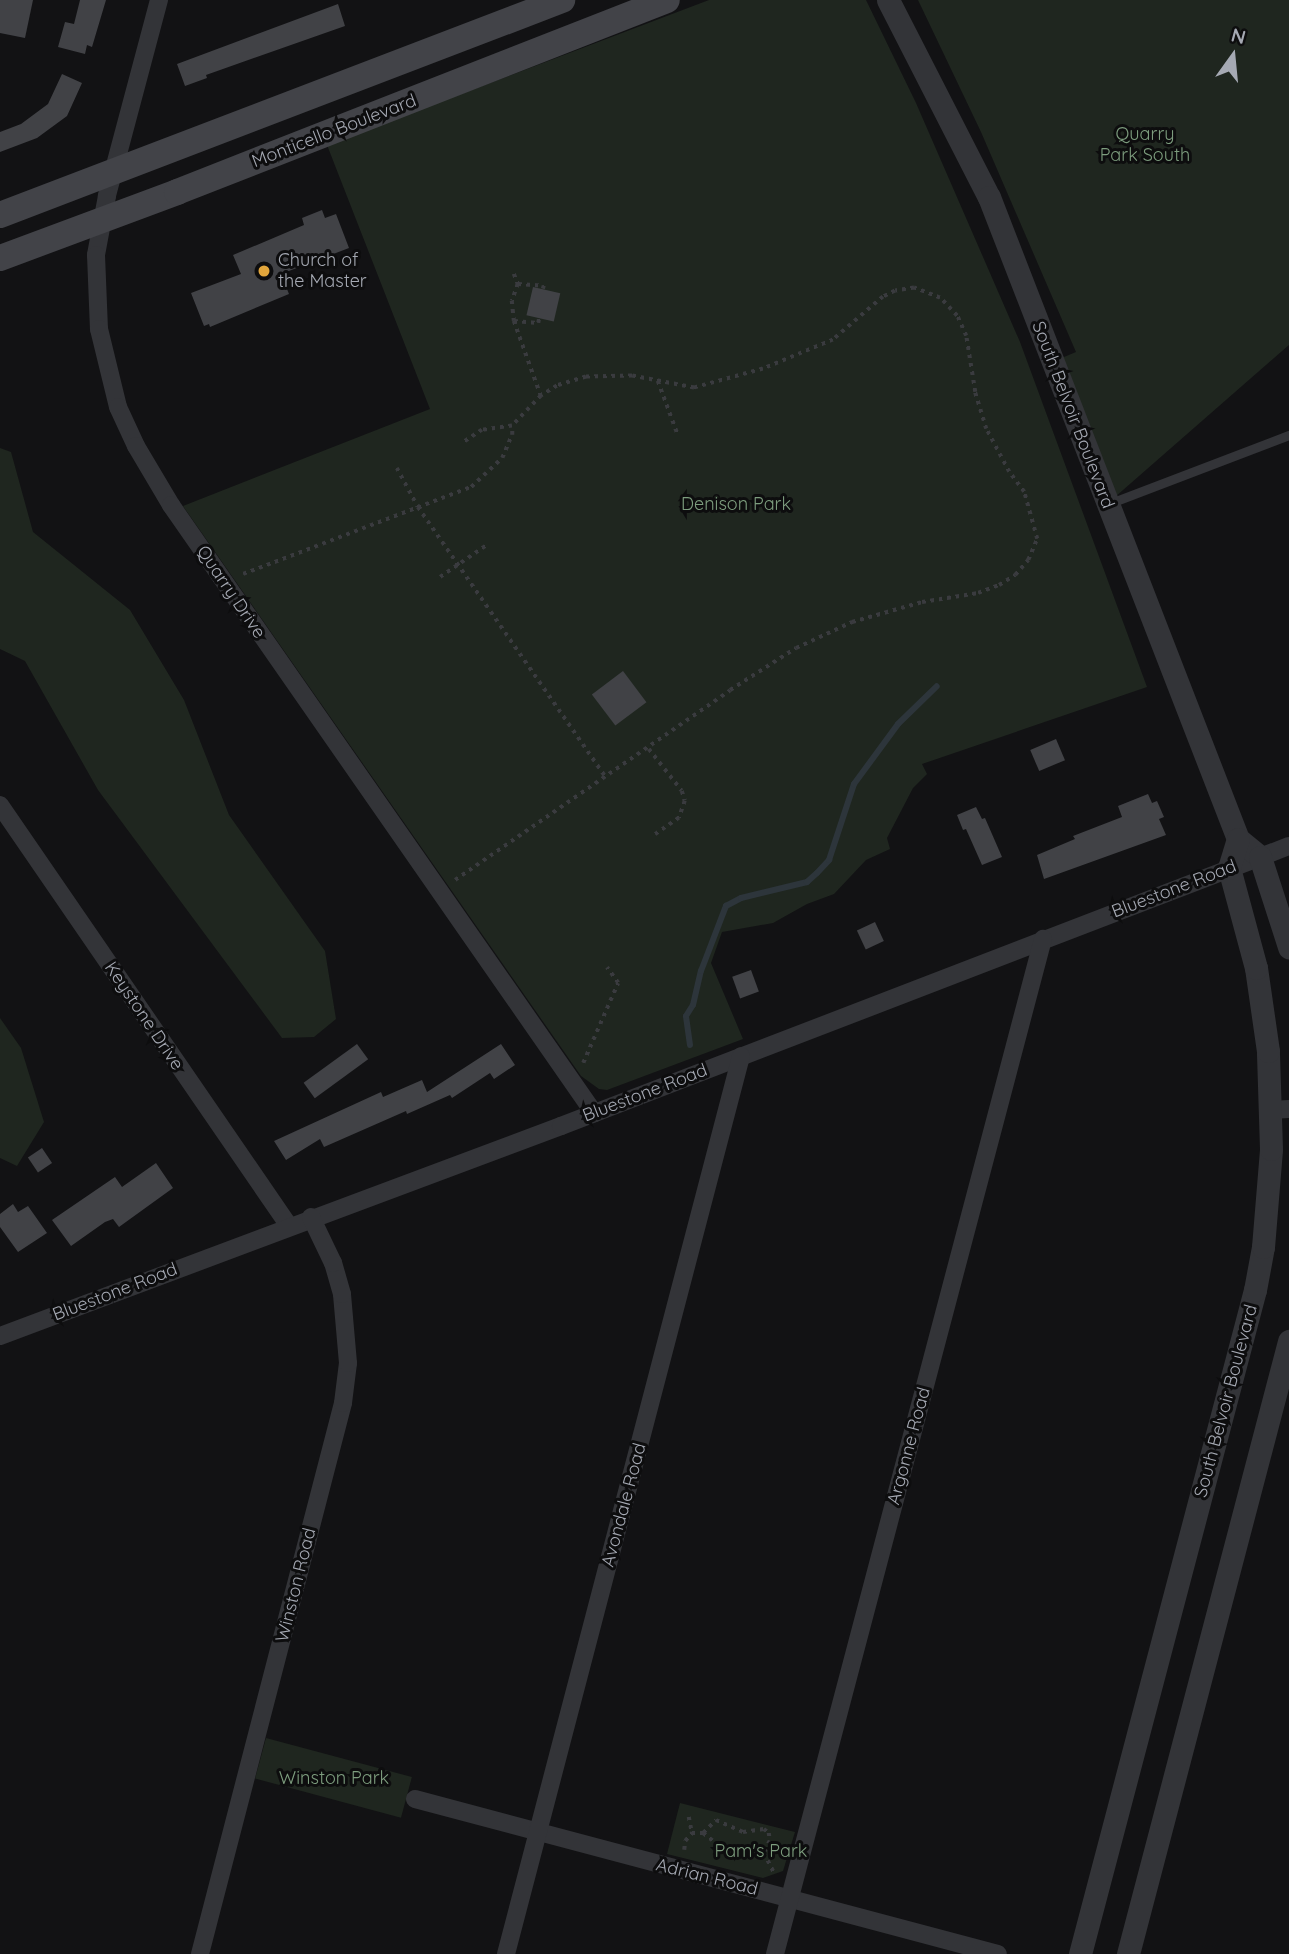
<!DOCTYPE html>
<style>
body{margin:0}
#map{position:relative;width:1289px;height:1954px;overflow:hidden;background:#121214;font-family:Quicksand,sans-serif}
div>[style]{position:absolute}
.green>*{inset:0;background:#1f261f;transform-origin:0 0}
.stream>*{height:6px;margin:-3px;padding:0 3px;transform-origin:3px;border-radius:3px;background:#2d353b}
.building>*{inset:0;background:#414246;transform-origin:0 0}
.path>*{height:3.5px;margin-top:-1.75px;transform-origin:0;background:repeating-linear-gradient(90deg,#3a3b3f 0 3.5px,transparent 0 8.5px)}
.service>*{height:9px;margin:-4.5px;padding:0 4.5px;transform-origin:4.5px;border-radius:4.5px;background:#333438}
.minor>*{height:18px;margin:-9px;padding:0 9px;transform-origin:9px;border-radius:9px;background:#333438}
.tertiary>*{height:23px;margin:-11.5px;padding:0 11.5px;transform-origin:11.5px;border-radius:11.5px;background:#333438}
.secondary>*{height:26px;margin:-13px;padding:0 13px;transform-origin:13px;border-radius:13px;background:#424348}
.dots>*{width:19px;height:19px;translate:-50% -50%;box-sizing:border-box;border:4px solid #0d0d0e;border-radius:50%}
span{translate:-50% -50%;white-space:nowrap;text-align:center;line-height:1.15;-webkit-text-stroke:6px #0d0d0e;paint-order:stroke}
.street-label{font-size:18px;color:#a5a9b3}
.park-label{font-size:18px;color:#7d9d7e}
.poi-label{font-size:18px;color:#a5a9b3}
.left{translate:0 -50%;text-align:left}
.north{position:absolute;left:1198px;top:21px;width:70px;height:70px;-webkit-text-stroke:5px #0d0d0e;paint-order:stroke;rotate:15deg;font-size:19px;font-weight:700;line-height:28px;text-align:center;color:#a5a9b3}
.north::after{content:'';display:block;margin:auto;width:24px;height:32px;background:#a5a9b3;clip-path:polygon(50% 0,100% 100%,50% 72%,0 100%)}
</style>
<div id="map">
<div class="green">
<div style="clip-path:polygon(709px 0,866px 0,916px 103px,1020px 342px,1147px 687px,922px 764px,927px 774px,913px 788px,887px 838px,890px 849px,866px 860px,834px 894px,807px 904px,773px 923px,722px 932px,711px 963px,743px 1039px,607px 1090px,599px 1089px,581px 1076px,183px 506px,430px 409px,327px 145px)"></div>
<div style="clip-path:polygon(918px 0,1289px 0,1289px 345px,1107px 504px,1052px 362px,1076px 352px,981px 132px)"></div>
<div style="clip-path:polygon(0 448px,11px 452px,33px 532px,130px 610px,184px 700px,229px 815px,325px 951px,336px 1019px,314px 1037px,282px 1038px,98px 790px,25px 661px,0 649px)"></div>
<div style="clip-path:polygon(0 1018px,21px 1048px,44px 1122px,17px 1166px,0 1158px)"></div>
<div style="left:266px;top:1738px;width:151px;height:42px;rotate:15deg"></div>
<div style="clip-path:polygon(680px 1803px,795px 1832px,783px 1871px,763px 1878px,667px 1854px)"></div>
</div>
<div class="stream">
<div style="left:690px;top:1045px;width:29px;rotate:-98deg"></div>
<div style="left:686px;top:1016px;width:13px;rotate:-58deg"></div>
<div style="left:693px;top:1005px;width:35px;rotate:-77deg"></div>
<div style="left:701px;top:971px;width:70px;rotate:-69deg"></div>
<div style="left:726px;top:906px;width:17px;rotate:-28deg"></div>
<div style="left:741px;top:898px;width:68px;rotate:-13.6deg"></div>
<div style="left:807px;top:882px;width:13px;rotate:-42deg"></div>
<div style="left:817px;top:873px;width:18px;rotate:-47deg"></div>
<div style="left:829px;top:860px;width:80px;rotate:-71.8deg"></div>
<div style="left:854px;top:784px;width:74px;rotate:-53.7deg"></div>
<div style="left:898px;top:724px;width:54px;rotate:-44.3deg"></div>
</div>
<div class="building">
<div style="clip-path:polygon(0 0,33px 0,25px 38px,0 33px)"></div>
<div style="clip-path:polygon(80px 0,106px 0,92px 47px,87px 45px,85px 54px,58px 47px,65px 22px,74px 24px)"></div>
<div style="clip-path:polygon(338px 4px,345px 26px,206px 75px,207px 78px,185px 86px,177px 64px)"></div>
<div style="clip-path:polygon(62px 74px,82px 83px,67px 116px,37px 138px,0 152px,0 132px,21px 124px,48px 104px)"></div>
<div style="clip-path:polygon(322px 210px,325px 218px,336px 214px,349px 248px,281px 274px,289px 294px,210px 327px,209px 324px,204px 326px,191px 293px,241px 274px,233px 255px,304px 225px,302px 218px)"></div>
<div style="left:533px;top:287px;width:28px;height:29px;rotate:13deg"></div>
<div style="left:623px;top:671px;width:39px;height:39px;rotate:53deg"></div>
<div style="left:1056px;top:739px;width:23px;height:28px;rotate:67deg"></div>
<div style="clip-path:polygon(1148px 794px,1152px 803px,1157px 801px,1164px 817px,1159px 819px,1166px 835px,1044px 879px,1037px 855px,1075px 839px,1073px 836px,1122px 817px,1118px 806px)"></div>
<div style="clip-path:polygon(976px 807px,982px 819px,985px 818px,1002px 857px,982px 865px,966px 829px,963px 830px,957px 815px)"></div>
<div style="left:875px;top:922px;width:21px;height:20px;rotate:65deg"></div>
<div style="left:751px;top:970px;width:23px;height:20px;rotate:70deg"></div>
<div style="left:357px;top:1044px;width:19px;height:66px;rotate:54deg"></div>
<div style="clip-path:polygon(501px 1044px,515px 1065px,494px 1079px,490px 1073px,452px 1098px,450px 1095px,407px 1114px,406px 1111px,324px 1147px,320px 1139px,286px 1160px,274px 1141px,381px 1092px,383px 1097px,422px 1080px,427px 1092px)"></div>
<div style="left:42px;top:1148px;width:18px;height:17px;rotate:56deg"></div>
<div style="clip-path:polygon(156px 1163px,173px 1188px,119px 1227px,113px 1219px,105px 1222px,71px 1246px,52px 1220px,115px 1177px,122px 1187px)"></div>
<div style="clip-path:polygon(13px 1204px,18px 1212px,28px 1206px,47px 1233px,18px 1252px,0 1227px,0 1214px)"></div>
</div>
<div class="path">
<div style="left:514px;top:274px;width:11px;rotate:68deg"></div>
<div style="left:518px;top:284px;width:18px;rotate:109deg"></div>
<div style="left:512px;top:301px;width:20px;rotate:84deg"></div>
<div style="left:514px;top:321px;width:80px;rotate:70.2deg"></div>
<div style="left:518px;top:284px;width:26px;rotate:4deg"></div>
<div style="left:544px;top:286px;width:3px;rotate:108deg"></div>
<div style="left:514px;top:321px;width:24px;rotate:5deg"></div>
<div style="left:538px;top:323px;width:5px;rotate:-79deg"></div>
<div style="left:658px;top:381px;width:58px;rotate:69.7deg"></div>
<div style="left:397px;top:468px;width:44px;rotate:61.7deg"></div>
<div style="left:418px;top:507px;width:330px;rotate:55.2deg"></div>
<div style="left:243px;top:574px;width:244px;rotate:-20.9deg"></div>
<div style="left:471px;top:487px;width:42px;rotate:-43.1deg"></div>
<div style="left:502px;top:458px;width:25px;rotate:-67deg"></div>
<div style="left:512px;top:435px;width:8px;rotate:-90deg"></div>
<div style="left:440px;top:577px;width:58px;rotate:-34.5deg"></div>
<div style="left:649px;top:749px;width:53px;rotate:51.8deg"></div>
<div style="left:682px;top:791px;width:10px;rotate:73deg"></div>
<div style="left:685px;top:801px;width:18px;rotate:109deg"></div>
<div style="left:679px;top:818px;width:29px;rotate:145deg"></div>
<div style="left:455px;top:880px;width:334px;rotate:-34.6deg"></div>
<div style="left:730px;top:690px;width:78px;rotate:-32.5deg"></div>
<div style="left:796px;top:648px;width:62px;rotate:-24.9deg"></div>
<div style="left:852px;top:622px;width:73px;rotate:-15.9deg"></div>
<div style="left:922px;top:602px;width:57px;rotate:-9.1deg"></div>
<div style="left:978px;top:593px;width:22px;rotate:-21deg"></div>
<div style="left:999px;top:585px;width:19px;rotate:-32deg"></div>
<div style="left:1015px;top:575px;width:20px;rotate:-49deg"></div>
<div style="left:1028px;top:560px;width:23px;rotate:-67deg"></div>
<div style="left:1037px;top:539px;width:49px;rotate:-105.5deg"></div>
<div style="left:1024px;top:492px;width:25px;rotate:-127deg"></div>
<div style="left:1009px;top:472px;width:49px;rotate:-118.1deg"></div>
<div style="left:986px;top:429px;width:39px;rotate:-107deg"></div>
<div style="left:975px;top:392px;width:57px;rotate:-99.1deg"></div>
<div style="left:966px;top:336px;width:22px;rotate:-114deg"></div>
<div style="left:957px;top:316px;width:25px;rotate:-133deg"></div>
<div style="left:940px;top:298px;width:28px;rotate:-159deg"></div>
<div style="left:914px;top:288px;width:19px;rotate:171deg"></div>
<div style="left:895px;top:291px;width:13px;rotate:153deg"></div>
<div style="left:883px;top:297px;width:66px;rotate:139.3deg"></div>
<div style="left:833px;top:340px;width:76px;rotate:157.5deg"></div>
<div style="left:763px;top:369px;width:72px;rotate:164.6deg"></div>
<div style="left:694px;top:388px;width:63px;rotate:-169deg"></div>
<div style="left:632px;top:376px;width:46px;rotate:178.8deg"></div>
<div style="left:586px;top:377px;width:30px;rotate:163deg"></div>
<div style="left:557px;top:386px;width:19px;rotate:148deg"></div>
<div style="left:541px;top:396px;width:42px;rotate:134deg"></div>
<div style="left:512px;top:426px;width:30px;rotate:172deg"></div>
<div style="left:482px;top:430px;width:25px;rotate:146deg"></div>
<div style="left:583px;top:1063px;width:87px;rotate:-66.4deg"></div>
<div style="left:618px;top:983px;width:19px;rotate:-126deg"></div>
<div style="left:689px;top:1817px;width:16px;rotate:79deg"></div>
<div style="left:703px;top:1833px;width:18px;rotate:-45deg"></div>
<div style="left:716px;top:1820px;width:30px;rotate:24deg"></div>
<div style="left:743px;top:1832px;width:21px;rotate:-8deg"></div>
<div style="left:764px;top:1829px;width:6px;rotate:39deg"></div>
<div style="left:769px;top:1833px;width:8px;rotate:83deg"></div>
<div style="left:770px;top:1841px;width:13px;rotate:117deg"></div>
<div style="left:684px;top:1850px;width:9px;rotate:-84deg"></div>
<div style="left:685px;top:1841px;width:11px;rotate:-49deg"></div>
<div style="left:692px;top:1833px;width:11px"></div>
<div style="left:703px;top:1833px;width:18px;rotate:38deg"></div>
<div style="left:717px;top:1844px;width:17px;rotate:24deg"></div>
<div style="left:733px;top:1851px;width:31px;rotate:4deg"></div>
<div style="left:764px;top:1853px;width:22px;rotate:63deg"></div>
</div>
<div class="service">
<div style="left:1108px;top:504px;width:194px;rotate:-20.9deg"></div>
</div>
<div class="minor">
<div style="left:159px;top:0;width:203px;rotate:104.9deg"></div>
<div style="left:107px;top:196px;width:60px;rotate:100.6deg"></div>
<div style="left:96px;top:255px;width:74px;rotate:87.7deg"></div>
<div style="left:99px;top:329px;width:80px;rotate:76.3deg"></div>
<div style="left:118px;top:407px;width:43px;rotate:65.2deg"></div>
<div style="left:136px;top:446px;width:69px;rotate:59.3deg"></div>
<div style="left:171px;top:505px;width:741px;rotate:55.17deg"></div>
<div style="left:0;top:805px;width:511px;rotate:55.53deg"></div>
<div style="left:1271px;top:1110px;width:18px;rotate:-3deg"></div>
<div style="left:0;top:1336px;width:599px;rotate:-20.52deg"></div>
<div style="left:561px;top:1126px;width:780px;rotate:-21.04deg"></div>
<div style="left:415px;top:1799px;width:603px;rotate:14.89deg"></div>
<div style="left:200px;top:1954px;width:569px;rotate:-75.45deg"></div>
<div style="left:343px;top:1403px;width:40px;rotate:-82.9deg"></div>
<div style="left:348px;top:1363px;width:69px;rotate:-95deg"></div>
<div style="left:342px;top:1294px;width:32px;rotate:-106deg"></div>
<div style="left:333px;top:1263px;width:51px;rotate:-115.6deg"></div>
<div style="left:506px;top:1954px;width:928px;rotate:-75.33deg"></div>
<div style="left:775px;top:1954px;width:1050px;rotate:-75.21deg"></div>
</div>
<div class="tertiary">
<div style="left:888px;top:0;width:221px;rotate:62.9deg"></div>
<div style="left:989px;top:197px;width:689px;rotate:68.8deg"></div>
<div style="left:1238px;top:839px;width:28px;rotate:39deg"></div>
<div style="left:1260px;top:857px;width:95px;rotate:72.1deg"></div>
<div style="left:1080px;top:1954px;width:687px;rotate:-75.24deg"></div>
<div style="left:1255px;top:1290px;width:44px;rotate:-79.5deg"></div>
<div style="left:1263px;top:1247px;width:98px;rotate:-85.3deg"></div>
<div style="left:1271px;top:1149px;width:98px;rotate:-91.8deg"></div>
<div style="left:1268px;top:1051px;width:84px;rotate:-98.2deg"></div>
<div style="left:1256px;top:968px;width:104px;rotate:-105.1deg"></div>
<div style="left:1229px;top:868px;width:30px;rotate:-73deg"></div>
<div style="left:1128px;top:1954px;width:634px;rotate:-75.28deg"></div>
</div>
<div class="secondary">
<div style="left:0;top:215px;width:602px;rotate:-20.93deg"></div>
<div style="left:0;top:258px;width:189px;rotate:-20.4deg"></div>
<div style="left:177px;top:192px;width:526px;rotate:-21.4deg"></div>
</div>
<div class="dots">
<div style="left:264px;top:271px;background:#e2a63c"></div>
</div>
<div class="street-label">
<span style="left:334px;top:131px;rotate:-21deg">Monticello Boulevard</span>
<span style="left:1073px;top:415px;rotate:69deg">South Belvoir Boulevard</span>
<span style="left:231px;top:592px;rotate:56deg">Quarry Drive</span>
<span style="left:1174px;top:889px;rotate:-21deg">Bluestone Road</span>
<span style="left:144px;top:1016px;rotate:56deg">Keystone Drive</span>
<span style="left:645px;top:1093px;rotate:-21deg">Bluestone Road</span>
<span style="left:115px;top:1292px;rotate:-21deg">Bluestone Road</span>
<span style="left:1226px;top:1401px;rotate:-75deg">South Belvoir Boulevard</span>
<span style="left:909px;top:1446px;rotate:-75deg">Argonne Road</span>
<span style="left:624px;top:1505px;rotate:-75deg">Avondale Road</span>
<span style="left:296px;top:1585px;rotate:-76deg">Winston Road</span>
<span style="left:707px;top:1877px;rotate:14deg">Adrian Road</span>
</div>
<div class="park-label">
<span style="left:1145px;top:145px">Quarry<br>Park South</span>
<span style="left:736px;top:504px">Denison Park</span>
<span style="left:334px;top:1778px">Winston Park</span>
<span style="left:761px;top:1851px">Pam's Park</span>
</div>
<div class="poi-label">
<span class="left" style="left:278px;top:271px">Church of<br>the Master</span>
</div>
<div class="north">N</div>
</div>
